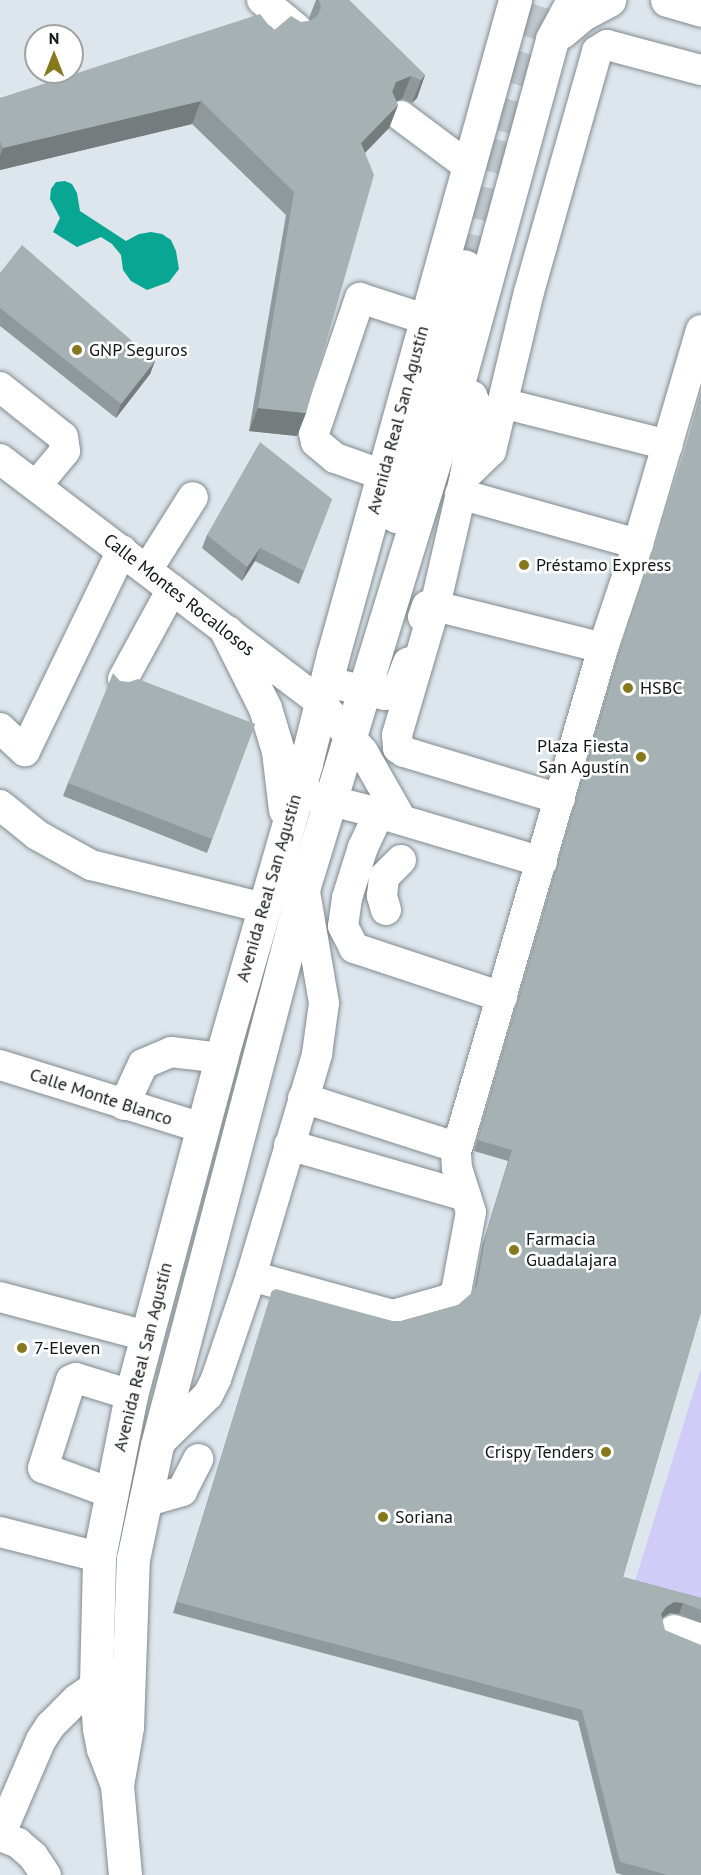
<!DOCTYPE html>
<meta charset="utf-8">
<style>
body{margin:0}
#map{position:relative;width:701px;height:1875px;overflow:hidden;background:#dce6ec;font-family:"PT Sans",sans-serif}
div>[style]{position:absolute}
.green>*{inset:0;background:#d1cbf8}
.water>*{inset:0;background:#0aa694}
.major-tunnel>*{height:33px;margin-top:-16.5px;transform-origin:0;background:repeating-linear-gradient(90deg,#bec7cc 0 33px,transparent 0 49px)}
.roads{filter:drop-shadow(0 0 2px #828b90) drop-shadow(0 0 2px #828b90)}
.minor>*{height:30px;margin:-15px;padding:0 15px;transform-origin:15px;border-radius:15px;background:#fff}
.major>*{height:33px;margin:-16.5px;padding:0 16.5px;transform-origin:16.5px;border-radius:16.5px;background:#fff}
.wall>*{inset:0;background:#8f989a}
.shaded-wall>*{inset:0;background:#747c7d}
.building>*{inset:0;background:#a6b1b3}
.dots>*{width:16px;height:16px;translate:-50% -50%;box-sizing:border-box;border:3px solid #fff;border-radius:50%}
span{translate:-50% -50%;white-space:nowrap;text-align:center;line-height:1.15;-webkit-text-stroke:5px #fff;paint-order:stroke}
.poi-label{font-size:18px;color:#131618}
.left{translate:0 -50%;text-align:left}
.right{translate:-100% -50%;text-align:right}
.street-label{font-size:18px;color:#131618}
.north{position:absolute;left:24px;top:24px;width:60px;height:60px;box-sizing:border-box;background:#fff;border:2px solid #a1a2a3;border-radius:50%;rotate:0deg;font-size:16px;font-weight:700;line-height:24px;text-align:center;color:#131618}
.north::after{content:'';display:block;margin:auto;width:21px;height:27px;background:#87781d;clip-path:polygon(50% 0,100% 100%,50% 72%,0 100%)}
</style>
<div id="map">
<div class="green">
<div style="clip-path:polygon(701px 1368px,701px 1609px,632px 1591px)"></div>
</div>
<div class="water">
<div style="clip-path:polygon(65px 181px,72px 184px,77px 193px,80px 211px,126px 241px,139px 234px,151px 232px,162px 234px,171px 240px,176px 251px,179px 269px,169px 282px,147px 290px,131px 281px,123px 270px,121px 255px,112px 244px,101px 237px,77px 247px,53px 232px,60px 218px,50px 199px,51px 189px,56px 182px)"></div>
</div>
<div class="major-tunnel">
<div style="left:465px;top:266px;width:140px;rotate:-74.7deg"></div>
<div style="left:502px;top:131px;width:137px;rotate:-72.6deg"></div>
</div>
<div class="roads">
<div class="minor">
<div style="left:262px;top:0;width:44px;rotate:39.5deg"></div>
<div style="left:401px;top:116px;width:84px;rotate:36.7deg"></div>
<div style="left:0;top:387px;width:80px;rotate:38.4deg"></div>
<div style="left:63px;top:437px;width:14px;rotate:82deg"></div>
<div style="left:65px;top:451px;width:45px;rotate:129.6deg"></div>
<div style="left:456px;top:391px;width:17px;rotate:17deg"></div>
<div style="left:472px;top:396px;width:12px;rotate:66deg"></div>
<div style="left:477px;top:407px;width:70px;rotate:99.9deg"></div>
<div style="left:502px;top:403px;width:171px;rotate:14.2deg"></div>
<div style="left:0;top:459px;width:403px;rotate:37.2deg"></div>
<div style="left:321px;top:703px;width:65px;rotate:49.4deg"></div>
<div style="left:363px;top:752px;width:77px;rotate:60.4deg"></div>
<div style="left:383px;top:475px;width:51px;rotate:-160.5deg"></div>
<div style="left:335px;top:458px;width:25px;rotate:-140deg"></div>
<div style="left:316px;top:442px;width:9px;rotate:-103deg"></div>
<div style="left:314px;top:433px;width:143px;rotate:-71.2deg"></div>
<div style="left:360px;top:298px;width:68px;rotate:17.9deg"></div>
<div style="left:460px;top:494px;width:185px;rotate:15.7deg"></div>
<div style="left:147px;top:570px;width:86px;rotate:-57.8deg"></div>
<div style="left:423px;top:617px;width:12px;rotate:-70deg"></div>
<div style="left:427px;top:606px;width:8px"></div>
<div style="left:435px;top:606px;width:173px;rotate:14deg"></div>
<div style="left:123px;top:679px;width:102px;rotate:-61.4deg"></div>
<div style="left:326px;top:682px;width:60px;rotate:12.4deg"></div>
<div style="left:385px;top:695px;width:17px;rotate:-33deg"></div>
<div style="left:399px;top:686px;width:25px;rotate:-69deg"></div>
<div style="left:0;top:728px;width:34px;rotate:43deg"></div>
<div style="left:25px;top:751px;width:223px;rotate:-64.2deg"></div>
<div style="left:296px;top:792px;width:86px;rotate:14.2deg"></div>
<div style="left:379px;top:813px;width:38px;rotate:115deg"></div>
<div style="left:363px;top:847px;width:53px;rotate:107.4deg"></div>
<div style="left:347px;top:898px;width:28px;rotate:98deg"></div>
<div style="left:343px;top:926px;width:25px;rotate:63deg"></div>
<div style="left:354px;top:948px;width:156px;rotate:18.3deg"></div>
<div style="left:560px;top:799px;width:163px;rotate:-163.2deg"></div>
<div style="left:404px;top:752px;width:7px;rotate:-146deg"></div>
<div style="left:398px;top:748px;width:13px;rotate:-94deg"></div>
<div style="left:397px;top:735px;width:134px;rotate:-73.6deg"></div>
<div style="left:435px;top:606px;width:133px;rotate:-77deg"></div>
<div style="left:465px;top:476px;width:36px;rotate:-44deg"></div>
<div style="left:491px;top:451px;width:163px;rotate:-76.6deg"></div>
<div style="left:529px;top:292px;width:250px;rotate:-74.2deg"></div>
<div style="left:597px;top:51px;width:12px;rotate:-31deg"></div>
<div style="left:607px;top:45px;width:97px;rotate:14.9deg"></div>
<div style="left:0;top:805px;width:48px;rotate:39deg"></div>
<div style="left:37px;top:835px;width:62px;rotate:29.1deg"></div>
<div style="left:91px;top:865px;width:177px;rotate:14deg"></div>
<div style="left:381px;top:814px;width:168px;rotate:16.6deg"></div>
<div style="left:386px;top:910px;width:15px;rotate:-106deg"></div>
<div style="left:382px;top:896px;width:19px;rotate:-84deg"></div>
<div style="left:384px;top:877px;width:24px;rotate:-45deg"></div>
<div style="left:0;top:1065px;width:212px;rotate:17.3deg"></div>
<div style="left:303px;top:1098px;width:147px;rotate:17.8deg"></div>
<div style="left:124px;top:1105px;width:45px;rotate:-65.1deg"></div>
<div style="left:143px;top:1064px;width:30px;rotate:-23deg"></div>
<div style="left:171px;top:1052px;width:50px;rotate:6.8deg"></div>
<div style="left:289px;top:1145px;width:184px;rotate:16.1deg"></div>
<div style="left:251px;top:1276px;width:147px;rotate:15.4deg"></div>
<div style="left:393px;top:1315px;width:58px;rotate:-15.9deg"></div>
<div style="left:449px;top:1299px;width:10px;rotate:-45deg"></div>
<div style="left:456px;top:1292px;width:81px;rotate:-79.4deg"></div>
<div style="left:471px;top:1212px;width:46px;rotate:-107.7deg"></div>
<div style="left:457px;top:1168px;width:16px;rotate:-94deg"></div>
<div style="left:456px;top:1152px;width:525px;rotate:-73.74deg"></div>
<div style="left:603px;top:648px;width:110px;rotate:-71.4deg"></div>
<div style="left:638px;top:544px;width:223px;rotate:-73.6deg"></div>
<div style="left:0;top:1297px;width:152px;rotate:14.9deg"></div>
<div style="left:157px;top:1445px;width:71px;rotate:-44.4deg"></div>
<div style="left:208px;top:1395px;width:18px;rotate:-63deg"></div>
<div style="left:216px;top:1379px;width:109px;rotate:-71.2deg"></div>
<div style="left:251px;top:1276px;width:232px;rotate:-73.4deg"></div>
<div style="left:317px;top:1054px;width:51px;rotate:-82.2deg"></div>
<div style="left:324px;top:1003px;width:119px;rotate:-99.7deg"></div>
<div style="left:111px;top:1493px;width:72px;rotate:-159.8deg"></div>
<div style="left:43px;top:1468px;width:92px;rotate:-72.3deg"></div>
<div style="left:71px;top:1380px;width:5px;rotate:-22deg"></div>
<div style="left:76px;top:1378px;width:58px;rotate:17.2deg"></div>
<div style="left:144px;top:1502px;width:40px;rotate:-16deg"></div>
<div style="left:182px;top:1491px;width:36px;rotate:-63deg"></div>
<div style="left:0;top:1532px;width:102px;rotate:14.2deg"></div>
<div style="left:674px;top:1630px;width:28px;rotate:18deg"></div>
<div style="left:0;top:1835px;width:103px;rotate:-66.7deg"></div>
<div style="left:41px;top:1740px;width:17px;rotate:-57deg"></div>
<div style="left:50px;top:1726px;width:37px;rotate:-45deg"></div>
<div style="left:76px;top:1700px;width:47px;rotate:-35.4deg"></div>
<div style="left:0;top:1836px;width:19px;rotate:21deg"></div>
<div style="left:18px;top:1843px;width:20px;rotate:41deg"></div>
<div style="left:33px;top:1856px;width:23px;rotate:56deg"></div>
</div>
<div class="major">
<div style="left:667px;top:0;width:35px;rotate:16deg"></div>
<div style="left:561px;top:32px;width:26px;rotate:-40deg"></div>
<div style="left:581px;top:15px;width:32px;rotate:-28deg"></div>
<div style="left:396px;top:516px;width:259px;rotate:-74.6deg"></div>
<div style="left:227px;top:632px;width:85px;rotate:63.4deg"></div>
<div style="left:265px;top:708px;width:45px;rotate:73.2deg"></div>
<div style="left:278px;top:751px;width:59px;rotate:83.2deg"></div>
<div style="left:117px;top:1785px;width:39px;rotate:-111deg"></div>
<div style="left:103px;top:1749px;width:20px;rotate:-101deg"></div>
<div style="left:99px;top:1729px;width:45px;rotate:-93.8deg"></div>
<div style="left:96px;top:1684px;width:127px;rotate:-88.6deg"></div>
<div style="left:99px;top:1557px;width:165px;rotate:-78.8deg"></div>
<div style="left:131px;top:1395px;width:349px;rotate:-75deg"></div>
<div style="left:221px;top:1058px;width:307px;rotate:-73.9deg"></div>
<div style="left:306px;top:763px;width:111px;rotate:-76deg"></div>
<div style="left:333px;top:655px;width:680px;rotate:-74.47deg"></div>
<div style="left:125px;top:1875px;width:90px;rotate:-95.1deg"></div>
<div style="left:117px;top:1785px;width:59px;rotate:-80.2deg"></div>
<div style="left:127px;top:1727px;width:168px;rotate:-88deg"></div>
<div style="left:133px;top:1559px;width:116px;rotate:-78.1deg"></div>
<div style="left:157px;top:1445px;width:578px;rotate:-75.27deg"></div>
<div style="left:304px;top:886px;width:518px;rotate:-72.93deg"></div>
<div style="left:456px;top:391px;width:365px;rotate:-74.7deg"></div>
<div style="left:552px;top:39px;width:44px;rotate:-61.7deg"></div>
</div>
</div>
<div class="wall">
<div style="clip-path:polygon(316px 0,349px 0,425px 75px,417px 98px,412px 103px,402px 99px,396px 101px,398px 105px,389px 128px,365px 153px,306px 413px,297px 436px,249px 431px,286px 215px,192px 124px,0 170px,0 98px,273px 31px,301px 22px,310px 21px,309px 18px)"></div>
<div style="clip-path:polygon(0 273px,155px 361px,150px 374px,116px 418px,0 326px)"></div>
<div style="clip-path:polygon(701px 392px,701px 1312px,623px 1577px,701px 1598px,701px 1623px,679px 1614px,670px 1613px,662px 1618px,701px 1875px,623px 1875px,616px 1873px,578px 1721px,173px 1613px,272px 1291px,392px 1321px,401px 1321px,458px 1305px,472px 1293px,474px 1290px,482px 1246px,508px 1161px,474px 1151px,619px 653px,685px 450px)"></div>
<div style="clip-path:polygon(332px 499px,299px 584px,255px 561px,242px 581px,202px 548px,207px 535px)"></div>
<div style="clip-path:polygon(120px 681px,255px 724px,207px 853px,63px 796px,68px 783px)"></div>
</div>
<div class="shaded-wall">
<div style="clip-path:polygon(425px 75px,417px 98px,412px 103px,421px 80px)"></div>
<div style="clip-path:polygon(411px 76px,402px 99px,388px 105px,396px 82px)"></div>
<div style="clip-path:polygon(201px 101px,192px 124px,0 170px,0 156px,3px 148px)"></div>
<div style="clip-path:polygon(398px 105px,389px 128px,352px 166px,361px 143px)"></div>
<div style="clip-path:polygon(155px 361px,150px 374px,116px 418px,121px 404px)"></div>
<div style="clip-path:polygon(258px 408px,306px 413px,297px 436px,249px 431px)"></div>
<div style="clip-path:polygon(260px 548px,255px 561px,242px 581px,247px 567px)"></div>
<div style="clip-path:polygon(674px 1602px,683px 1603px,679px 1614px,670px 1613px,662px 1618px,661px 1614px,666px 1607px)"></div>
</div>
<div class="building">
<div style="clip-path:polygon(319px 0,349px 0,425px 75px,421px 80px,411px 76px,396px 82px,392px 91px,398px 105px,361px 143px,374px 175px,306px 413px,258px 408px,294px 192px,201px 101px,3px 148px,0 141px,0 98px,260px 14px,273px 31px,291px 16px,301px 22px,310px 21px,317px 16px,321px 8px)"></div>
<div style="clip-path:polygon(22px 245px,155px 361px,121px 404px,0 308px,0 273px)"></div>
<div style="clip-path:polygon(701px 395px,701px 1312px,623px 1577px,701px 1598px,701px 1610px,683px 1603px,674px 1602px,666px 1607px,661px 1614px,665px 1630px,701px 1645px,701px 1875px,668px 1875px,620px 1862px,582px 1710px,177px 1602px,272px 1291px,276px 1289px,392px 1321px,401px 1321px,458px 1305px,472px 1293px,477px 1285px,486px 1235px,512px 1150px,478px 1140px,623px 642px,688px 439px)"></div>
<div style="clip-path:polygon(260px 442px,332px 499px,304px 571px,260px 548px,247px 567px,207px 535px)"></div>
<div style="clip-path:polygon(113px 673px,120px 681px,129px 682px,138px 679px,255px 724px,212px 839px,68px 783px)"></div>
</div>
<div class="dots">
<div style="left:77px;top:350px;background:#87781d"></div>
<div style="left:524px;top:565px;background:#87781d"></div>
<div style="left:628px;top:688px;background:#87781d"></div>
<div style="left:641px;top:757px;background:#87781d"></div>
<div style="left:514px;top:1250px;background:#87781d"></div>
<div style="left:22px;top:1348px;background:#87781d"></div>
<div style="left:606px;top:1452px;background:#87781d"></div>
<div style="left:383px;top:1517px;background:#87781d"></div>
</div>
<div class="poi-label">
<span class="left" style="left:89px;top:350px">GNP Seguros</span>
<span class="left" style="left:536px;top:565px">Préstamo Express</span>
<span class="left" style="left:640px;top:688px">HSBC</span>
<span class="right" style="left:629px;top:757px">Plaza Fiesta<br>San Agustín</span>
<span class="left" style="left:526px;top:1250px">Farmacia<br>Guadalajara</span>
<span class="left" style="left:34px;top:1348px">7-Eleven</span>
<span class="right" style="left:594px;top:1452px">Crispy Tenders</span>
<span class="left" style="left:395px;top:1517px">Soriana</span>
</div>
<div class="street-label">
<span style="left:398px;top:420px;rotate:-75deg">Avenida Real San Agustín</span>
<span style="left:179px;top:595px;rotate:38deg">Calle Montes Rocallosos</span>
<span style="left:269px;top:888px;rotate:-74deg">Avenida Real San Agustín</span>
<span style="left:101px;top:1097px;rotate:18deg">Calle Monte Blanco</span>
<span style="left:143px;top:1357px;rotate:-76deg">Avenida Real San Agustín</span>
</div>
<div class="north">N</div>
</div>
